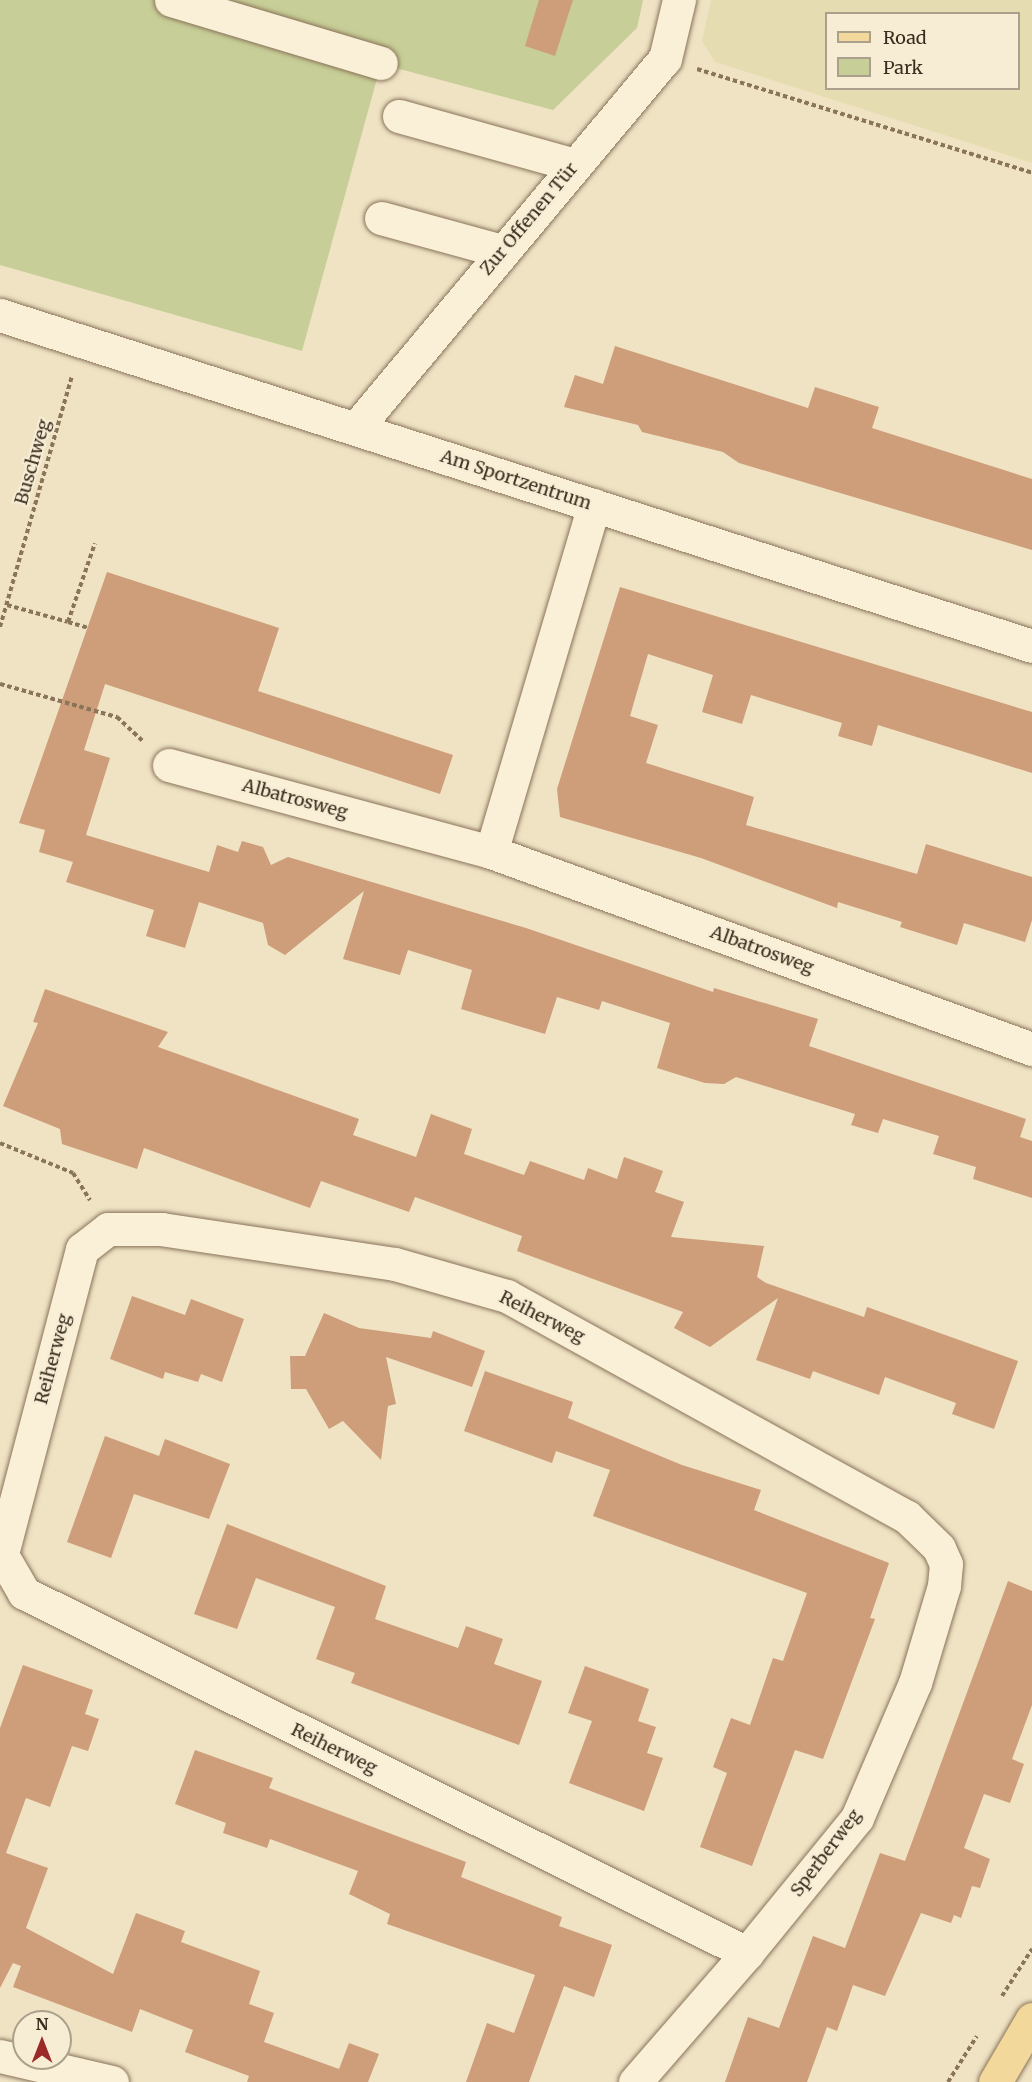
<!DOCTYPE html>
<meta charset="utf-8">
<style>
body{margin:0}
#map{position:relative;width:1032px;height:2082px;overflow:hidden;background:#efe3c4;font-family:Merriweather,serif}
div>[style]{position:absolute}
.farmland>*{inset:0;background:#e5ddb1}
.green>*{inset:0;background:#c7ce97}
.building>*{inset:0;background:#ce9d79}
.path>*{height:4px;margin-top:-2px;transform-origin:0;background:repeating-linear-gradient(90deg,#8a745a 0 4.5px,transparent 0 7.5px)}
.roads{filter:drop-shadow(0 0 2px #8a745a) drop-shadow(0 0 2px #8a745a)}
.minor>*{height:33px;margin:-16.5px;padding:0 16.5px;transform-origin:16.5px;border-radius:16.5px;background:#faf0d8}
.major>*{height:33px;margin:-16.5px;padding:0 16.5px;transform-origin:16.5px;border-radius:16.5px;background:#f3d89b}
span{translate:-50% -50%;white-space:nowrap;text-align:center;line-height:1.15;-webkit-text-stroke:4.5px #f6edd4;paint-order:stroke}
.street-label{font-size:18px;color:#3a2c1e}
.legend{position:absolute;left:825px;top:12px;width:195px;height:78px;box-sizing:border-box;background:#f6edd4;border:2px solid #aba08b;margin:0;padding:8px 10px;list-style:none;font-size:18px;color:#3a2c1e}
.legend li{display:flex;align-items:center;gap:12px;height:30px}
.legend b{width:30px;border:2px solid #aba08b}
.north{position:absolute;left:12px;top:2010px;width:60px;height:60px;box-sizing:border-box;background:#f6edd4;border:2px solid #aba08b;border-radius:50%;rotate:0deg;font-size:16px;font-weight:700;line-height:24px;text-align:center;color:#3a2c1e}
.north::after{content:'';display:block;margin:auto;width:21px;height:27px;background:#9b2928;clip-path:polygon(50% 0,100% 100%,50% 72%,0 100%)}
</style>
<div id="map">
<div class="farmland">
<div style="clip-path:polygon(evenodd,711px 0,1032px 0,1032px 163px,715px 62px,702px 41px,711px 0,826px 14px,1018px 14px,1018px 88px,826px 88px,826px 14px)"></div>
</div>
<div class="green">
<div style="clip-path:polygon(0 0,643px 0,637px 28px,553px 110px,381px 64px,302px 351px,0 265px)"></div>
</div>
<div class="building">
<div style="clip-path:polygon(539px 0,573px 0,555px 56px,525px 46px)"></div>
<div style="clip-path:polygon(615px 346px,808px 408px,815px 387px,879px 407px,872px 428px,1032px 479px,1032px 550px,739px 463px,723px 452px,642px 432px,638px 425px,564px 407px,575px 375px,603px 384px)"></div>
<div style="clip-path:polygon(107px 572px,279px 628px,258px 691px,453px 755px,440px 794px,105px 684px,84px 750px,110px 758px,86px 835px,209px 872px,217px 845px,238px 852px,242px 841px,263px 847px,271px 865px,288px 857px,526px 928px,713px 992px,714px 988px,818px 1019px,809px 1046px,1026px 1119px,1020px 1137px,1032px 1141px,1032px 1198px,973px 1179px,976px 1167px,933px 1154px,939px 1136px,883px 1119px,878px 1133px,851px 1125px,855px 1114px,736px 1077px,724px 1084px,705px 1083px,657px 1068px,670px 1023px,602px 1001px,599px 1010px,557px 997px,545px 1034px,461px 1009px,472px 970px,408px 950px,400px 975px,343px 959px,364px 891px,285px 955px,268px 945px,263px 923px,199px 902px,185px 948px,146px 936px,154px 910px,66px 882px,73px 862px,39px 852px,45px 830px,19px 823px)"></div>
<div style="clip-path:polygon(620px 587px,1032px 712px,1032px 773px,878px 725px,872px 746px,838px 736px,842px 723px,751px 695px,742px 724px,702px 712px,713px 675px,648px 654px,630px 716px,658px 725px,646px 763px,754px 797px,746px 825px,917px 874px,926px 844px,1032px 877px,1032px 920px,1025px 942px,964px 923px,957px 945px,900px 927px,902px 922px,838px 902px,837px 908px,701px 858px,560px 817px,557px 789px)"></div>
<div style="clip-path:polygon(45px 989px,168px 1032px,158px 1047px,359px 1119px,353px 1135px,416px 1157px,431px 1114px,472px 1129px,464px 1154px,524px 1175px,530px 1161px,584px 1180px,588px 1168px,617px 1179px,624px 1157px,663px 1171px,655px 1192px,684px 1202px,671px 1237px,764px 1246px,757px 1277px,766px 1283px,864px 1317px,867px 1307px,1018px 1361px,994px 1429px,952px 1414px,956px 1403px,885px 1377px,879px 1395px,813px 1371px,810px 1379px,756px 1360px,778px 1298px,710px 1347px,674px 1328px,683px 1312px,517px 1251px,522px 1236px,415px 1197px,409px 1212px,321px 1181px,310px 1208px,144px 1148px,137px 1169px,62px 1144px,60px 1129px,3px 1106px,38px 1023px,33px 1022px)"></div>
<div style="clip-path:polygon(132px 1296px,185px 1315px,191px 1299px,244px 1319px,222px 1382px,201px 1374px,198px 1382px,165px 1372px,163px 1379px,110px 1359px)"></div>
<div style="clip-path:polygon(324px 1313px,359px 1328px,431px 1338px,433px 1331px,485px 1351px,472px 1387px,386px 1357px,396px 1404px,388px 1406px,381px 1460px,343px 1421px,329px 1429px,306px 1389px,291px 1389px,290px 1356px,305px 1356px)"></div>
<div style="clip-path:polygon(485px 1371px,573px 1402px,568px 1418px,682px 1465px,761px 1490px,754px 1510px,889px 1563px,870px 1618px,875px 1619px,823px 1759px,795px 1750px,752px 1866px,700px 1847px,727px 1773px,713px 1767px,731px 1718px,750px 1725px,773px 1658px,783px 1661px,807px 1593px,593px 1516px,610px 1470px,556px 1451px,552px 1463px,464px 1431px)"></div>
<div style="clip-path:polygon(105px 1436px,159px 1456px,165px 1439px,230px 1464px,209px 1519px,134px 1494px,111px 1558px,67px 1542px)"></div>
<div style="clip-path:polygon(227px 1524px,386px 1586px,375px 1619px,458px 1648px,466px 1626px,503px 1639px,494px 1664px,542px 1681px,519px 1745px,351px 1683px,355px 1673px,316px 1659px,335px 1607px,256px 1578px,237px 1629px,194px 1614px)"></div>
<div style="clip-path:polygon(1008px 1581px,1032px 1591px,1032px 1705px,1012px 1759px,1024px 1764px,1010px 1803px,984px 1794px,964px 1848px,990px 1859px,980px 1888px,972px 1886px,961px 1918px,954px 1915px,951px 1923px,921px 1913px,885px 1996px,853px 1985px,837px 2031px,827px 2027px,807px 2082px,725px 2082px,748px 2017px,779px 2028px,813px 1936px,845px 1948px,880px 1853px,905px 1861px)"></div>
<div style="clip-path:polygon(23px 1665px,93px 1690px,85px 1714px,99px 1719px,88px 1751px,72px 1746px,50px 1807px,26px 1798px,6px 1853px,48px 1868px,26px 1928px,113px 1974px,136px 1913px,185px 1931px,181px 1942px,260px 1971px,249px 2004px,274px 2013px,264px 2042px,339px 2069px,349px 2043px,379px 2054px,368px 2082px,247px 2082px,249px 2076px,185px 2052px,193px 2030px,140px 2009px,132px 2032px,13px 1987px,21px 1966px,13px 1963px,0 1988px,0 1728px)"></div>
<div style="clip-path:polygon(585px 1666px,649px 1689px,638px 1721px,656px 1727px,647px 1753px,663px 1758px,644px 1811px,569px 1783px,592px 1721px,568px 1713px)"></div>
<div style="clip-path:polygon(195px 1750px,273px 1778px,269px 1788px,466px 1862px,461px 1877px,562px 1917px,559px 1926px,612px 1945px,594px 1997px,564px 1986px,529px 2082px,466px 2082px,487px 2023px,514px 2033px,535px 1975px,387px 1924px,390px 1914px,349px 1894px,358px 1871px,270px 1839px,267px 1848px,223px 1833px,226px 1823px,175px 1804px)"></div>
</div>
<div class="path">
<div style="left:697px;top:69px;width:351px;rotate:17.2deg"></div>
<div style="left:7px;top:605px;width:63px;rotate:15.6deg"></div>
<div style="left:68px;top:622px;width:83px;rotate:-71.1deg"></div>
<div style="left:68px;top:622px;width:22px;rotate:16deg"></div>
<div style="left:0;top:627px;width:261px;rotate:-74deg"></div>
<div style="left:0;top:684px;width:122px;rotate:15.8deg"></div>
<div style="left:117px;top:717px;width:37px;rotate:43deg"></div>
<div style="left:0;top:1143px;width:79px;rotate:22.3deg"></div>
<div style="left:73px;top:1173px;width:32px;rotate:58deg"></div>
<div style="left:1002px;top:1996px;width:56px;rotate:-57.4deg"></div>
<div style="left:948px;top:2082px;width:54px;rotate:-57.8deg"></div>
</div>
<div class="roads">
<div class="minor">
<div style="left:171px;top:0;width:219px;rotate:16.7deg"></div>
<div style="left:399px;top:116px;width:183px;rotate:15.6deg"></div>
<div style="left:381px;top:218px;width:125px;rotate:15.3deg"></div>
<div style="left:0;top:315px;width:1084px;rotate:17.78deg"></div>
<div style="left:356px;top:428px;width:481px;rotate:-50.1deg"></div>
<div style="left:665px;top:59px;width:61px;rotate:-76.7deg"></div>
<div style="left:594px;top:505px;width:362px;rotate:106.5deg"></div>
<div style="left:491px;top:852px;width:576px;rotate:20.01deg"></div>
<div style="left:169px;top:765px;width:334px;rotate:15.1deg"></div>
<div style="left:0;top:2056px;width:115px;rotate:13.1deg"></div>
<div style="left:635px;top:2082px;width:171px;rotate:-49deg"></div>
<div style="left:747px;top:1953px;width:174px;rotate:-50.8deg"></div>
<div style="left:857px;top:1818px;width:147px;rotate:-66.8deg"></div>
<div style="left:915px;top:1683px;width:101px;rotate:-73.4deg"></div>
<div style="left:944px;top:1586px;width:22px;rotate:-85deg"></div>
<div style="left:946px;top:1564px;width:17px;rotate:-114deg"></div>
<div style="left:939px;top:1548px;width:45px;rotate:-135.9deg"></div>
<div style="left:907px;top:1517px;width:457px;rotate:-151.1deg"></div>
<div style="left:507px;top:1296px;width:116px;rotate:-164.1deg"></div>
<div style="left:395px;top:1264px;width:236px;rotate:-171.5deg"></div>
<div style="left:162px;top:1229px;width:54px;rotate:180deg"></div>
<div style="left:108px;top:1229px;width:33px;rotate:142deg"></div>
<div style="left:82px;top:1249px;width:316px;rotate:104.7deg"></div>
<div style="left:2px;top:1555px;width:44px;rotate:59.9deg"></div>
<div style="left:24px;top:1593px;width:808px;rotate:26.47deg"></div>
</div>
<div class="major">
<div style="left:995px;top:2082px;width:73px;rotate:-59.6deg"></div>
</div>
</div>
<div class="street-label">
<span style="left:529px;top:219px;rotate:-50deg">Zur Offenen Tür</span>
<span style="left:33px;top:462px;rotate:-74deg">Buschweg</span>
<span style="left:516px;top:480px;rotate:18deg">Am Sportzentrum</span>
<span style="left:295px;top:799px;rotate:15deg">Albatrosweg</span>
<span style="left:762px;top:950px;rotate:20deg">Albatrosweg</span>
<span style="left:542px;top:1317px;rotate:27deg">Reiherweg</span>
<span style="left:53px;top:1359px;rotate:-75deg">Reiherweg</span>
<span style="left:334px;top:1749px;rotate:26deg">Reiherweg</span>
<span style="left:826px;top:1853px;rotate:-53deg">Sperberweg</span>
</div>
<ul class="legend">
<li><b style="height:8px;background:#f3d89b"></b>Road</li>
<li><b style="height:16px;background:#c7ce97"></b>Park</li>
</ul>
<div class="north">N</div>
</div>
